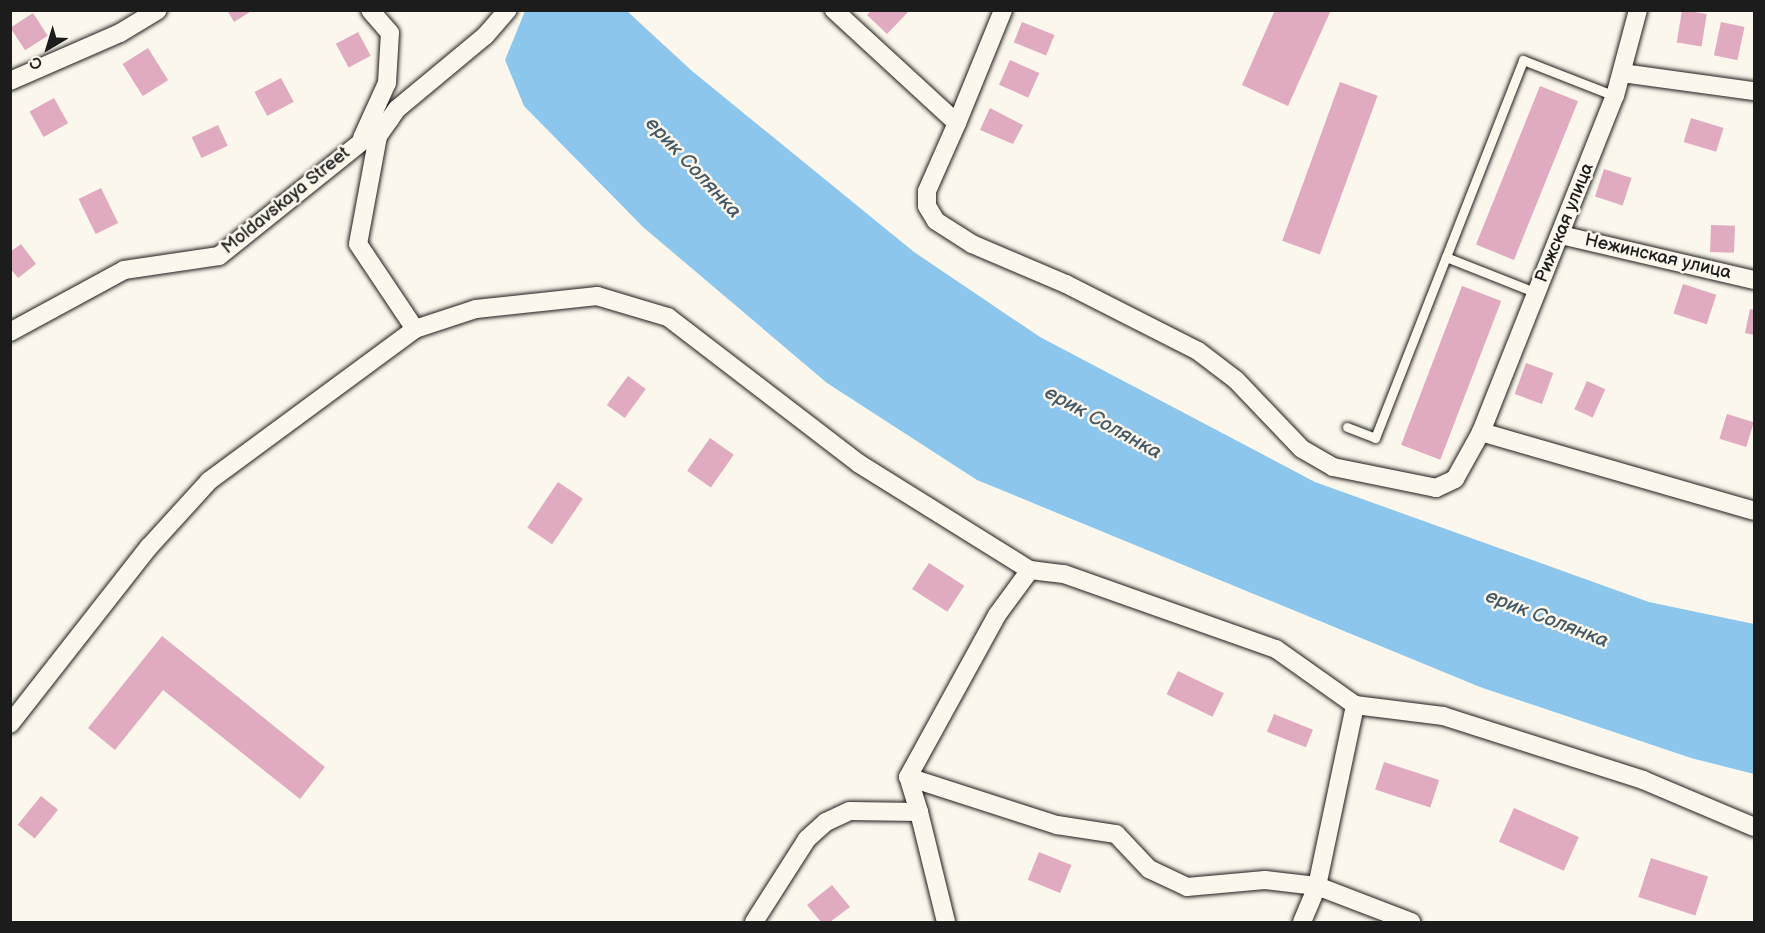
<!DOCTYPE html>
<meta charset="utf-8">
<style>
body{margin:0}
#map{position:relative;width:1765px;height:933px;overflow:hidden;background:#fbf7ec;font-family:"Balsamiq Sans",sans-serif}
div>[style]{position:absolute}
.water>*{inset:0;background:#8dc6ec}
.building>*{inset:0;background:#e0aac1;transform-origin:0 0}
.roads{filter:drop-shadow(0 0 2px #1c1c1c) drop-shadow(0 0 2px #1c1c1c)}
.lane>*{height:9px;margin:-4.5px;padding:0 4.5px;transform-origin:4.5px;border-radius:4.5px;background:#fbf7ec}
.street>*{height:18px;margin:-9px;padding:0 9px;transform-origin:9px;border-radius:9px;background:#fbf7ec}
span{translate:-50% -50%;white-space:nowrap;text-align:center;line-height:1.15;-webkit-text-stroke:5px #fbf7ec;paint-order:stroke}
.street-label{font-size:18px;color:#1c1c1c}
.water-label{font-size:20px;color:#445865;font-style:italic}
.frame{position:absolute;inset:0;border:12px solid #1c1c1c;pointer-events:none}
.north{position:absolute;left:18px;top:18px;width:60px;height:60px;-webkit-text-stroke:4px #fbf7ec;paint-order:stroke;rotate:218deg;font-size:16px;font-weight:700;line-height:24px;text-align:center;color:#1c1c1c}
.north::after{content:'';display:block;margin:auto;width:21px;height:27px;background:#1c1c1c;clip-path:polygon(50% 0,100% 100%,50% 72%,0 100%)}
</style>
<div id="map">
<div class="water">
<div style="clip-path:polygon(525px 11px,627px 11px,692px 71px,914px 252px,1040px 337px,1315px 482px,1649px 602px,1754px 624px,1754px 774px,1691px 758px,1480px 687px,977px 480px,827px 383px,643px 227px,524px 106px,505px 60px)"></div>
</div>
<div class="building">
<div style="clip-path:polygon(227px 10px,253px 10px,234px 22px)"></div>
<div style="clip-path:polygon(872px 10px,910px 10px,887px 34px,867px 15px)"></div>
<div style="clip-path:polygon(1275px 10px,1331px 10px,1288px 106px,1242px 85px)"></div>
<div style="left:1682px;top:10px;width:25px;height:33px;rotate:9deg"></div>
<div style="left:33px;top:13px;width:27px;height:27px;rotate:57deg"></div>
<div style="left:1022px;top:22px;width:35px;height:22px;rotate:22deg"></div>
<div style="left:1721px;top:22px;width:24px;height:34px;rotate:12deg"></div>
<div style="left:358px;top:32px;width:27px;height:25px;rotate:62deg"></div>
<div style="left:148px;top:48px;width:38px;height:30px;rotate:58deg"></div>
<div style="left:1010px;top:60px;width:32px;height:27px;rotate:24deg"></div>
<div style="left:281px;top:78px;width:27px;height:30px;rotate:62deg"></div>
<div style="left:1340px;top:82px;width:40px;height:169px;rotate:20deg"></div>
<div style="left:1540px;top:86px;width:41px;height:171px;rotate:22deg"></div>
<div style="left:54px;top:98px;width:29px;height:28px;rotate:61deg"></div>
<div style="clip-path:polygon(990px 108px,1023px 125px,1013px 144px,980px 130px)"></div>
<div style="left:1691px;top:118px;width:34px;height:25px;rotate:17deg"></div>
<div style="left:218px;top:125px;width:23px;height:29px;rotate:65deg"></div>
<div style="left:1604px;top:169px;width:29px;height:29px;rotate:18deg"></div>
<div style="left:101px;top:188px;width:39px;height:25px;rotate:64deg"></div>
<div style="left:1711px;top:225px;width:24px;height:27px;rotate:2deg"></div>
<div style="clip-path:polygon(21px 244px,36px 264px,18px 278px,10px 268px,10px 252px)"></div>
<div style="left:1683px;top:284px;width:35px;height:31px;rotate:18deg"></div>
<div style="left:1462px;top:286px;width:42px;height:170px;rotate:21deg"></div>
<div style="clip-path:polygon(1750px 309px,1754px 310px,1754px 335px,1745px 333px)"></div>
<div style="left:1526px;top:363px;width:29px;height:33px;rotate:20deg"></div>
<div style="left:628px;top:376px;width:22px;height:36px;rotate:36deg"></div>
<div style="left:1587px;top:381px;width:20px;height:31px;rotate:24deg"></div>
<div style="left:1727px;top:414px;width:28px;height:26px;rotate:17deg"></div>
<div style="left:710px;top:438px;width:29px;height:40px;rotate:35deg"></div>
<div style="left:558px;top:482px;width:30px;height:55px;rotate:34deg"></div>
<div style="left:929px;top:563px;width:42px;height:31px;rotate:33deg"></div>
<div style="clip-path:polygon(162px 636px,325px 767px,300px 799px,163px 690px,115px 750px,88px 728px)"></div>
<div style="left:1178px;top:671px;width:51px;height:26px;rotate:26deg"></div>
<div style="left:1274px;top:714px;width:42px;height:19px;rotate:22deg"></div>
<div style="left:1384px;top:762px;width:58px;height:29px;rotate:18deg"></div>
<div style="left:41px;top:796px;width:22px;height:37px;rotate:39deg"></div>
<div style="left:1514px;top:808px;width:71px;height:37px;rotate:24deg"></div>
<div style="left:1039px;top:852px;width:35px;height:30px;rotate:22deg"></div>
<div style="left:1651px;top:858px;width:60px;height:41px;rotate:18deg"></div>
<div style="clip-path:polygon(832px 885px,850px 907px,830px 922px,821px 922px,807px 905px)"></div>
</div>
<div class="roads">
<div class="lane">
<div style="left:1446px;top:257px;width:98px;rotate:21.6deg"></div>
<div style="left:1347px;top:427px;width:30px;rotate:21deg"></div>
<div style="left:1375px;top:438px;width:406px;rotate:-68.6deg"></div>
<div style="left:1523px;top:60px;width:99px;rotate:21.4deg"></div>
</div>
<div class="street">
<div style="left:834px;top:10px;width:167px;rotate:42.6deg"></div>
<div style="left:957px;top:123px;width:74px;rotate:113.8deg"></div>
<div style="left:927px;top:191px;width:15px;rotate:90deg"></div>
<div style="left:927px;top:206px;width:17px;rotate:59deg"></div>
<div style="left:936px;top:221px;width:43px;rotate:32.6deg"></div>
<div style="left:972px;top:244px;width:102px;rotate:23.1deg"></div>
<div style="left:1066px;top:284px;width:148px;rotate:26.9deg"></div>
<div style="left:1198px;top:351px;width:48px;rotate:37.3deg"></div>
<div style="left:1236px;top:380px;width:95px;rotate:46.3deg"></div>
<div style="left:1302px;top:449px;width:36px;rotate:30deg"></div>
<div style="left:1333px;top:467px;width:105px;rotate:11.5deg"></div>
<div style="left:1436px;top:488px;width:21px;rotate:-25deg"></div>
<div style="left:1455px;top:479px;width:54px;rotate:-61deg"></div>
<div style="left:1481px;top:432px;width:362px;rotate:-68.3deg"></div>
<div style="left:1615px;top:96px;width:89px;rotate:-75deg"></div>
<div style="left:1622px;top:73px;width:133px;rotate:7.8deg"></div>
<div style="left:10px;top:81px;width:120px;rotate:-23.6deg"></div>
<div style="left:120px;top:33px;width:44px;rotate:-31.2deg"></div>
<div style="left:957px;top:123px;width:122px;rotate:-67.8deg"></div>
<div style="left:362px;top:138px;width:60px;rotate:-65.6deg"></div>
<div style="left:387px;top:83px;width:50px;rotate:-86.6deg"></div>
<div style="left:390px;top:33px;width:30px;rotate:-131deg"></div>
<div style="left:1561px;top:235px;width:198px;rotate:13.1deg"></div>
<div style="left:415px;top:329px;width:102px;rotate:-123.8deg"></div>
<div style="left:358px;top:244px;width:110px;rotate:-79.5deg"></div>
<div style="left:378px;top:136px;width:33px;rotate:-55deg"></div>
<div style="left:397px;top:109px;width:114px;rotate:-39.7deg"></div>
<div style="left:485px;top:36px;width:35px;rotate:-49deg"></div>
<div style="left:10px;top:332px;width:130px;rotate:-28.5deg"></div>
<div style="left:124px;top:270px;width:96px;rotate:-8.4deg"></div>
<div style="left:219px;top:256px;width:219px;rotate:-38.7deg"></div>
<div style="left:1481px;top:432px;width:284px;rotate:16.1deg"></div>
<div style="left:10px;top:724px;width:225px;rotate:-51.9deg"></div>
<div style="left:149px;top:547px;width:89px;rotate:-47.7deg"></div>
<div style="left:209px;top:481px;width:256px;rotate:-36.4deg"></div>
<div style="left:415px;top:329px;width:64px;rotate:-18.2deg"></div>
<div style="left:476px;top:309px;width:122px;rotate:-6.1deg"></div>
<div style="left:597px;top:296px;width:74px;rotate:16.5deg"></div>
<div style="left:668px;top:317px;width:240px;rotate:37.5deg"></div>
<div style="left:858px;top:463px;width:203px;rotate:31.9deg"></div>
<div style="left:1030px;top:570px;width:34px;rotate:7deg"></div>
<div style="left:1064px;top:574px;width:225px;rotate:19.5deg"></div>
<div style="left:1276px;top:649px;width:97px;rotate:35.3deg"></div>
<div style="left:1355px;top:705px;width:89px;rotate:7.1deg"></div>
<div style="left:1443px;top:716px;width:210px;rotate:17.7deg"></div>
<div style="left:1643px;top:780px;width:121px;rotate:22.9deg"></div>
<div style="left:908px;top:777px;width:157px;rotate:17.9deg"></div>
<div style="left:1057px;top:825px;width:60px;rotate:8.7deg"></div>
<div style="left:1116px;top:834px;width:48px;rotate:46.7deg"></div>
<div style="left:1149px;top:869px;width:42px;rotate:25.3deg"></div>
<div style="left:1187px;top:887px;width:78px;rotate:-5.1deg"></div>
<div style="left:1265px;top:880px;width:52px;rotate:6.6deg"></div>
<div style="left:1317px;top:886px;width:101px;rotate:21deg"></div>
<div style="left:919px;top:812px;width:37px;rotate:-107deg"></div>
<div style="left:908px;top:777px;width:185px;rotate:-61.2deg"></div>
<div style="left:997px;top:615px;width:56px;rotate:-53.7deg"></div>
<div style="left:754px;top:922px;width:98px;rotate:-57.4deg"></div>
<div style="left:807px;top:839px;width:25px;rotate:-42deg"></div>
<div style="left:826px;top:822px;width:26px;rotate:-25deg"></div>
<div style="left:850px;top:811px;width:69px;rotate:0.8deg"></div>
<div style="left:919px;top:812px;width:113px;rotate:76.2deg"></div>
<div style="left:1302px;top:922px;width:39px;rotate:-67deg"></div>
<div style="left:1317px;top:886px;width:185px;rotate:-78.1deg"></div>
</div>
</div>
<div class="street-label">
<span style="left:286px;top:201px;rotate:-39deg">Moldavskaya Street</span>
<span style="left:1565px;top:223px;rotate:-68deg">Рижская улица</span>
<span style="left:1658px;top:257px;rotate:13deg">Нежинская улица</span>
</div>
<div class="water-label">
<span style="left:693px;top:168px;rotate:47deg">ерик Солянка</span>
<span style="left:1103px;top:423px;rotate:29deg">ерик Солянка</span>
<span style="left:1547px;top:619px;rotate:21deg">ерик Солянка</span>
</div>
<div class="frame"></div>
<div class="north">С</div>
</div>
